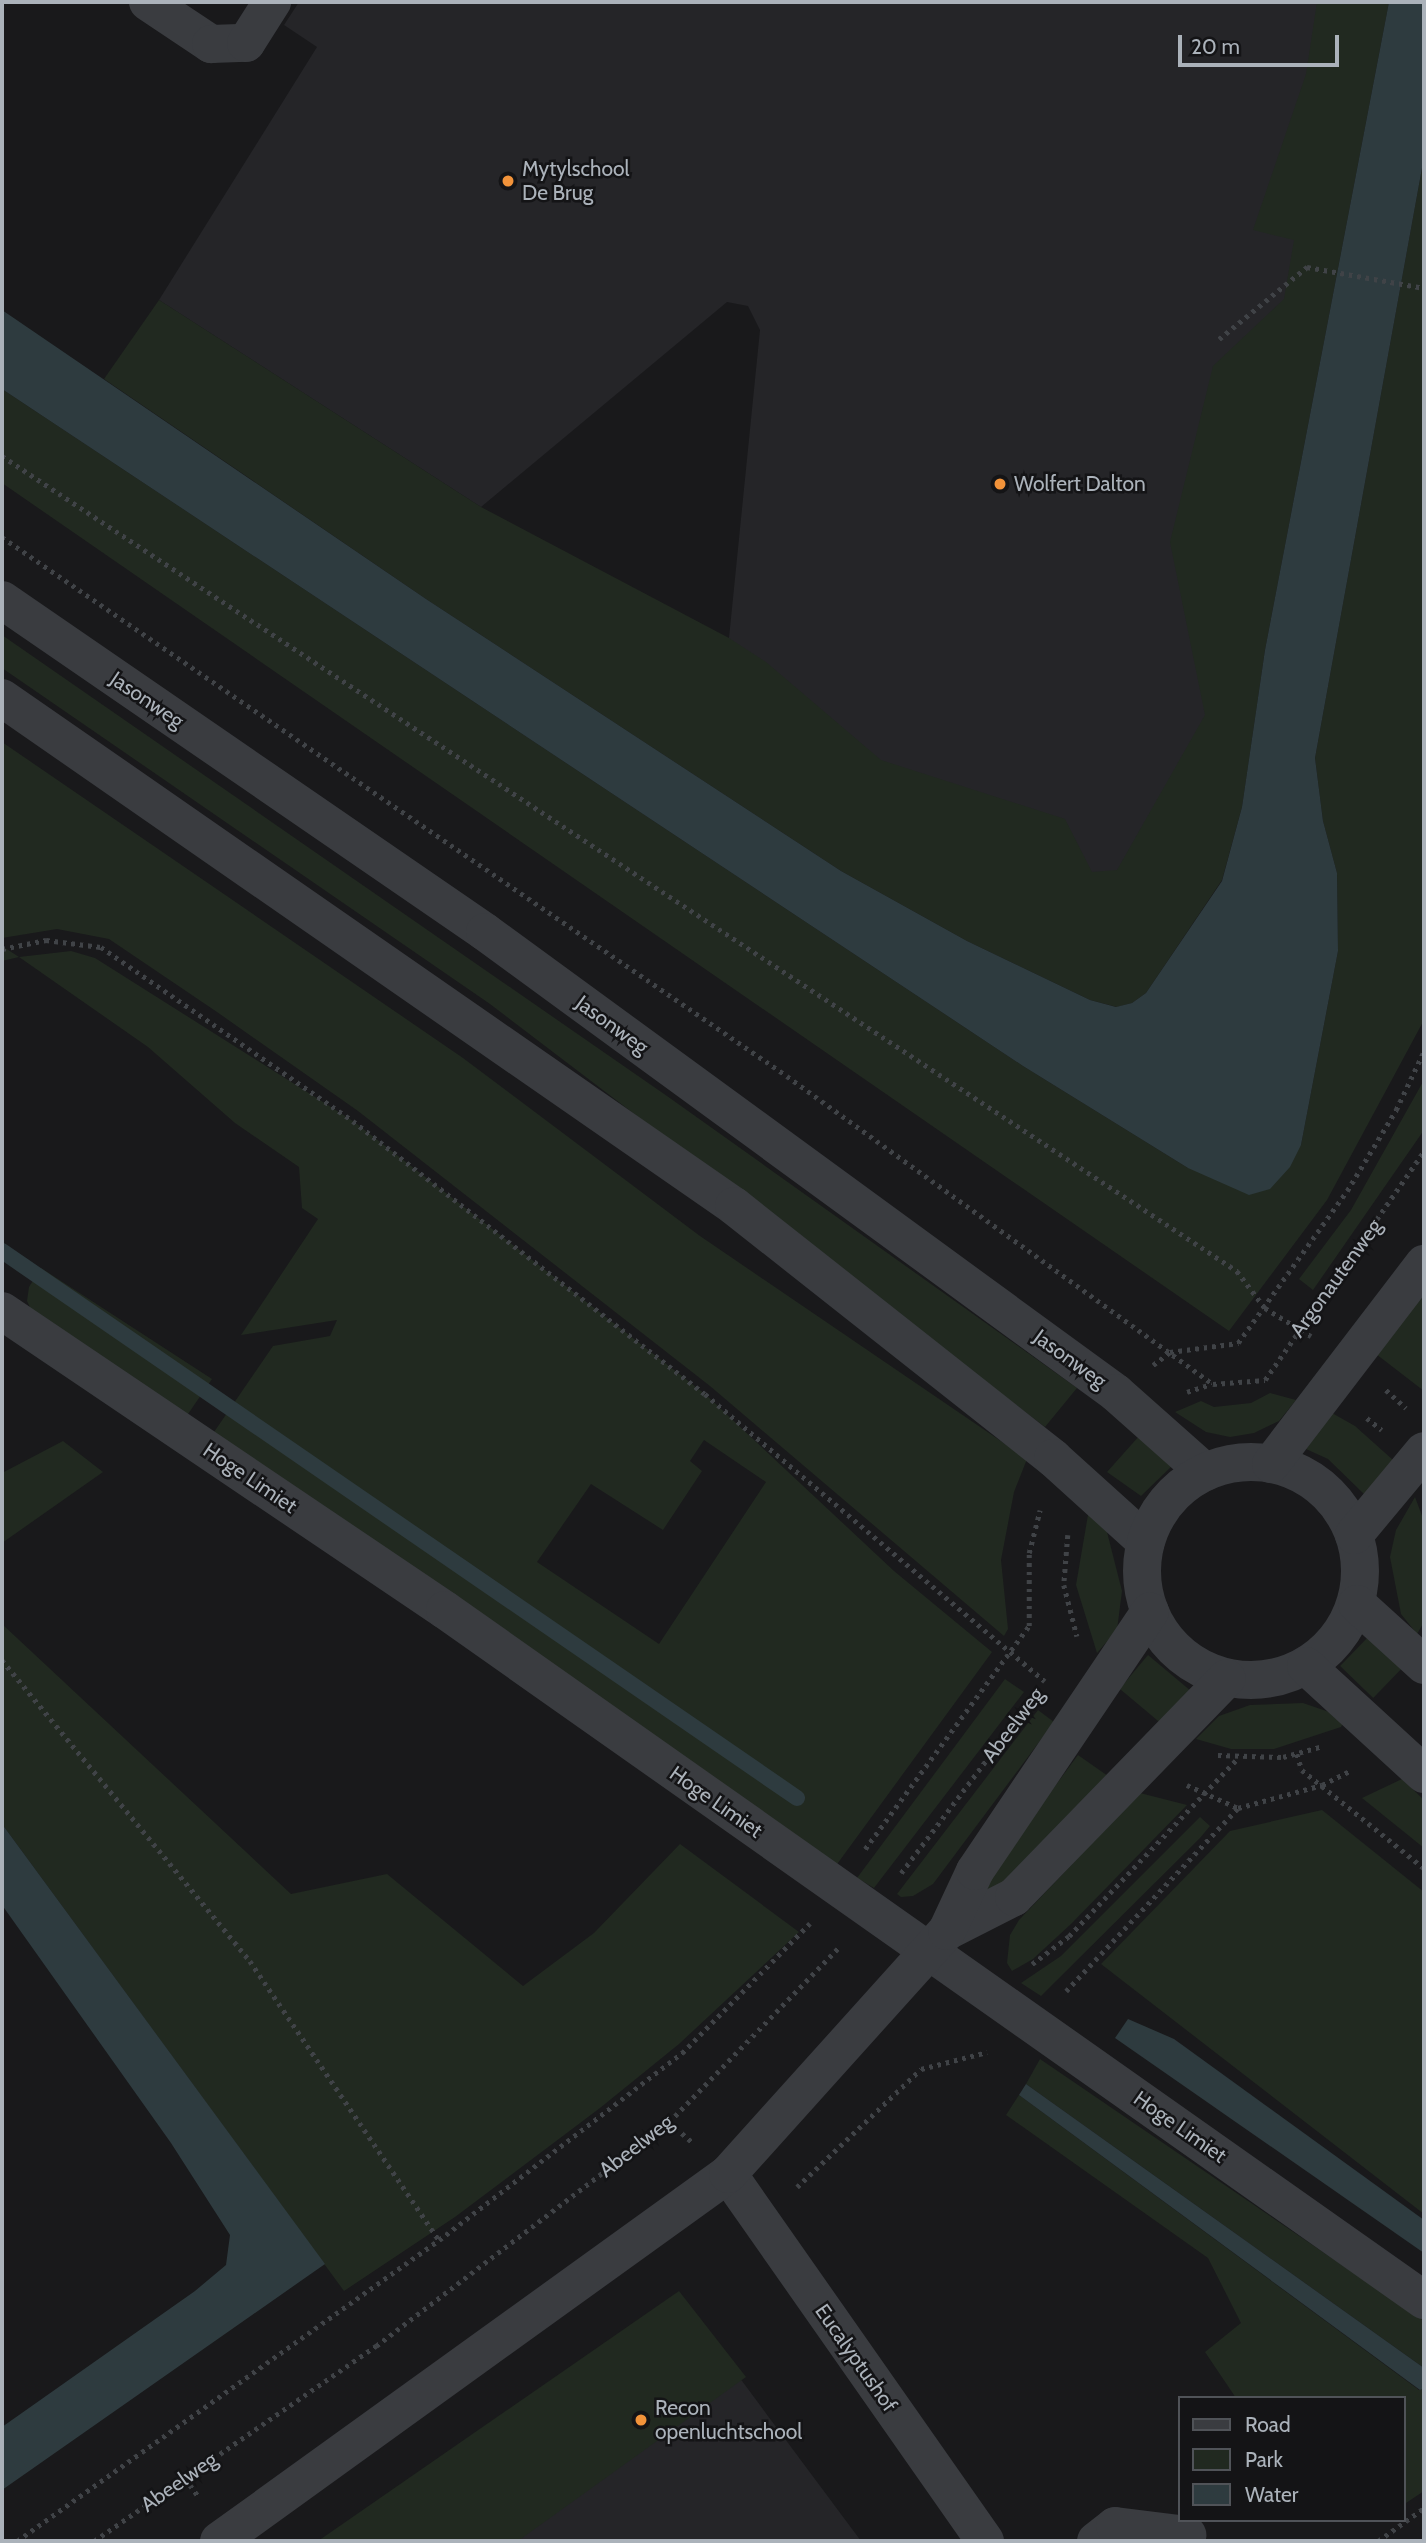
<!DOCTYPE html>
<style>
body{margin:0}
#map{position:relative;width:1426px;height:2543px;overflow:hidden;background:#19191b;font-family:Cabin,sans-serif}
div>[style]{position:absolute}
.built>*{inset:0;background:#252528}
.green>*{inset:0;background:#212920;transform-origin:0 0}
.water>*{inset:0;background:#2e3b3f}
.stream>*{height:16px;margin:-8px;padding:0 8px;transform-origin:8px;border-radius:8px;background:#2e3b3f}
.path>*{height:4.5px;margin-top:-2.25px;transform-origin:0;background:repeating-linear-gradient(90deg,#404347 0 3.5px,transparent 0 8.5px)}
.minor>*{height:38px;margin:-19px;padding:0 19px;transform-origin:19px;border-radius:19px;background:#3a3c40}
.minor>.ring{margin:-19px;padding:0;box-sizing:content-box;background:none;border:38px solid #3a3c40;border-radius:50%}
.dots>*{width:19px;height:19px;translate:-50% -50%;box-sizing:border-box;border:4px solid #141416;border-radius:50%}
span{translate:-50% -50%;white-space:nowrap;text-align:center;line-height:1.15;-webkit-text-stroke:5px #141416;paint-order:stroke}
.poi-label{font-size:21px;color:#abb2ba}
.left{translate:0 -50%;text-align:left}
.street-label{font-size:21px;color:#abb2ba}
.frame{position:absolute;inset:0;border:4px solid #abb2ba;pointer-events:none}
.legend{position:absolute;left:1178px;top:2396px;width:228px;height:126px;box-sizing:border-box;background:#141416;border:2px solid #505358;margin:0;padding:9px 12px;list-style:none;font-size:21px;color:#abb2ba}
.legend li{display:flex;align-items:center;gap:14px;height:35px}
.legend b{width:35px;border:2px solid #505358}
.scale{position:absolute;left:1178px;top:35px;width:161px;height:32px;box-sizing:border-box;border:4px solid #abb2ba;border-top:0;padding-left:9px;font-size:21px;line-height:24px;white-space:nowrap;color:#abb2ba;-webkit-text-stroke:5px #141416;paint-order:stroke}
</style>
<div id="map">
<div class="built">
<div style="clip-path:polygon(299px 2px,1342px 2px,1212px 733px,1114px 945px,712px 719px,729px 638px,760px 330px,748px 306px,727px 302px,481px 507px,159px 300px,317px 47px,284px 25px)"></div>
<div style="clip-path:polygon(681px 2299px,861px 2541px,342px 2541px)"></div>
</div>
<div class="green">
<div style="clip-path:polygon(1317px 2px,1389px 2px,1265px 650px,1242px 807px,1222px 880px,1146px 993px,1132px 1003px,1117px 1007px,1090px 1000px,967px 941px,841px 871px,426px 599px,104px 379px,159px 300px,481px 507px,729px 638px,766px 662px,881px 760px,1065px 819px,1092px 872px,1117px 870px,1205px 715px,1170px 542px,1213px 366px,1284px 299px,1294px 240px,1253px 230px,1306px 74px)"></div>
<div style="clip-path:polygon(1424px 157px,1424px 1020px,1327px 1200px,1229px 1331px,2px 483px,2px 389px,1023px 1066px,1188px 1168px,1301px 1145px,1338px 951px,1337px 873px,1323px 821px,1315px 758px)"></div>
<div style="clip-path:polygon(2px 635px,667px 1096px,1077px 1388px,1045px 1427px,490px 1004px,2px 668px)"></div>
<div style="clip-path:polygon(2px 742px,463px 1058px,700px 1236px,1027px 1459px,1014px 1492px,1001px 1560px,1008px 1629px,1004px 1636px,710px 1386px,358px 1111px,217px 1012px,109px 939px,57px 929px,2px 938px)"></div>
<div style="clip-path:polygon(evenodd,2px 946px,19px 957px,71px 951px,95px 958px,353px 1121px,705px 1394px,894px 1571px,992px 1652px,835px 1867px,212px 1435px,273px 1346px,330px 1336px,337px 1320px,241px 1335px,318px 1219px,302px 1208px,299px 1167px,235px 1123px,148px 1047px,19px 957px,2px 961px,2px 946px,704px 1440px,766px 1482px,659px 1644px,537px 1562px,591px 1484px,663px 1530px,702px 1471px,690px 1461px,704px 1440px)"></div>
<div style="clip-path:polygon(1424px 1080px,1424px 1130px,1313px 1290px,1299px 1279px,1351px 1210px)"></div>
<div style="clip-path:polygon(41px 1268px,212px 1379px,186px 1417px,33px 1314px,27px 1301px,29px 1287px)"></div>
<div style="clip-path:polygon(1424px 1291px,1424px 1391px,1376px 1354px)"></div>
<div style="clip-path:polygon(1270px 1393px,1296px 1400px,1279px 1421px,1254px 1433px,1230px 1437px,1206px 1432px,1175px 1412px,1201px 1401px,1214px 1407px,1251px 1403px)"></div>
<div style="clip-path:polygon(1332px 1413px,1355px 1426px,1393px 1460px,1366px 1496px,1328px 1459px,1306px 1449px)"></div>
<div style="clip-path:polygon(1140px 1435px,1175px 1463px,1141px 1496px,1107px 1472px)"></div>
<div style="clip-path:polygon(63px 1441px,103px 1472px,2px 1543px,2px 1473px)"></div>
<div style="clip-path:polygon(1415px 1497px,1424px 1521px,1424px 1622px,1417px 1634px,1401px 1614px,1390px 1557px,1396px 1530px)"></div>
<div style="clip-path:polygon(1089px 1509px,1107px 1532px,1122px 1591px,1117px 1630px,1097px 1653px,1076px 1585px)"></div>
<div style="clip-path:polygon(2px 1624px,291px 1894px,387px 1874px,523px 1986px,594px 1933px,680px 1844px,799px 1932px,679px 2044px,600px 2108px,455px 2217px,344px 2291px,2px 1824px)"></div>
<div style="left:1370px;top:1635px;width:46px;height:43px;rotate:44deg"></div>
<div style="left:1148px;top:1655px;width:56px;height:44px;rotate:40deg"></div>
<div style="clip-path:polygon(1005px 1679px,1024px 1692px,874px 1888px,857px 1878px)"></div>
<div style="clip-path:polygon(1303px 1703px,1332px 1713px,1344px 1721px,1341px 1727px,1274px 1749px,1231px 1749px,1196px 1739px,1219px 1716px,1250px 1705px)"></div>
<div style="clip-path:polygon(1038px 1710px,1054px 1722px,933px 1884px,913px 1896px,901px 1897px,897px 1894px)"></div>
<div style="clip-path:polygon(1078px 1755px,1108px 1776px,982px 1907px,970px 1901px)"></div>
<div style="clip-path:polygon(1402px 1779px,1424px 1800px,1424px 1848px,1362px 1798px)"></div>
<div style="clip-path:polygon(1140px 1793px,1187px 1805px,1071px 1924px,1033px 1959px,1012px 1971px,1007px 1963px,1010px 1935px,1019px 1920px)"></div>
<div style="clip-path:polygon(1322px 1810px,1424px 1892px,1424px 2214px,1101px 1964px,1230px 1831px)"></div>
<div style="clip-path:polygon(1200px 1817px,1210px 1826px,1200px 1838px,1041px 1996px,1021px 1983px,1061px 1956px)"></div>
<div style="clip-path:polygon(1040px 2059px,1424px 2321px,1424px 2368px,1026px 2084px)"></div>
<div style="clip-path:polygon(1019px 2095px,1419px 2390px,1424px 2388px,1424px 2491px,1403px 2505px,1403px 2398px,1236px 2398px,1205px 2352px,1241px 2323px,1208px 2258px,1006px 2115px)"></div>
<div style="clip-path:polygon(679px 2291px,746px 2377px,518px 2541px,318px 2541px)"></div>
</div>
<div class="water">
<div style="clip-path:polygon(1389px 2px,1424px 2px,1424px 157px,1315px 758px,1323px 821px,1337px 873px,1338px 951px,1301px 1145px,1290px 1167px,1270px 1189px,1249px 1195px,1188px 1168px,1023px 1066px,2px 389px,2px 310px,426px 599px,841px 871px,967px 941px,1090px 1000px,1116px 1007px,1132px 1003px,1146px 993px,1222px 881px,1242px 807px,1265px 650px)"></div>
<div style="clip-path:polygon(2px 1824px,325px 2264px,2px 2490px,2px 2427px,195px 2291px,226px 2265px,230px 2235px,171px 2143px,2px 1905px)"></div>
<div style="clip-path:polygon(1128px 2019px,1174px 2039px,1424px 2220px,1424px 2253px,1115px 2038px)"></div>
<div style="clip-path:polygon(1026px 2084px,1424px 2368px,1424px 2388px,1420px 2390px,1019px 2095px)"></div>
</div>
<div class="stream">
<div style="left:2px;top:1251px;width:965px;rotate:34.53deg"></div>
</div>
<div class="path">
<div style="left:1219px;top:339px;width:114px;rotate:-39.3deg"></div>
<div style="left:1307px;top:267px;width:119px;rotate:10.2deg"></div>
<div style="left:2px;top:456px;width:1480px;rotate:33.42deg"></div>
<div style="left:1237px;top:1271px;width:46px;rotate:52.9deg"></div>
<div style="left:1265px;top:1308px;width:54px;rotate:31.3deg"></div>
<div style="left:2px;top:537px;width:952px;rotate:34.47deg"></div>
<div style="left:787px;top:1076px;width:526px;rotate:35.87deg"></div>
<div style="left:1213px;top:1384px;width:52px;rotate:-4.4deg"></div>
<div style="left:1265px;top:1380px;width:279px;rotate:-55.2deg"></div>
<div style="left:2px;top:949px;width:45px;rotate:-11.6deg"></div>
<div style="left:46px;top:940px;width:55px;rotate:7.3deg"></div>
<div style="left:101px;top:947px;width:306px;rotate:34.6deg"></div>
<div style="left:353px;top:1121px;width:445px;rotate:37.8deg"></div>
<div style="left:705px;top:1394px;width:445px;rotate:40.2deg"></div>
<div style="left:1153px;top:1365px;width:21px;rotate:-37deg"></div>
<div style="left:1170px;top:1352px;width:69px;rotate:-7.5deg"></div>
<div style="left:1238px;top:1343px;width:187px;rotate:-54.4deg"></div>
<div style="left:1347px;top:1191px;width:95px;rotate:-58.8deg"></div>
<div style="left:1396px;top:1110px;width:65px;rotate:-64.6deg"></div>
<div style="left:1386px;top:1390px;width:27px;rotate:42deg"></div>
<div style="left:1187px;top:1392px;width:26px;rotate:-18deg"></div>
<div style="left:1367px;top:1418px;width:19px;rotate:39deg"></div>
<div style="left:1068px;top:1535px;width:50px;rotate:94.6deg"></div>
<div style="left:1064px;top:1585px;width:53px;rotate:75.7deg"></div>
<div style="left:2px;top:1660px;width:390px;rotate:50.5deg"></div>
<div style="left:250px;top:1961px;width:337px;rotate:55.9deg"></div>
<div style="left:1297px;top:1754px;width:17px;rotate:73deg"></div>
<div style="left:1302px;top:1770px;width:156px;rotate:38.8deg"></div>
<div style="left:1218px;top:1755px;width:65px;rotate:1.8deg"></div>
<div style="left:1283px;top:1757px;width:41px;rotate:-15.4deg"></div>
<div style="left:1187px;top:1785px;width:56px;rotate:24.3deg"></div>
<div style="left:865px;top:1849px;width:277px;rotate:-53.7deg"></div>
<div style="left:1029px;top:1626px;width:73px;rotate:-90deg"></div>
<div style="left:1029px;top:1553px;width:44px;rotate:-75.7deg"></div>
<div style="left:901px;top:1873px;width:169px;rotate:-52.9deg"></div>
<div style="left:1032px;top:1964px;width:46px;rotate:-37.1deg"></div>
<div style="left:1069px;top:1936px;width:244px;rotate:-46.5deg"></div>
<div style="left:1066px;top:1991px;width:251px;rotate:-46.8deg"></div>
<div style="left:1238px;top:1808px;width:87px;rotate:-15.3deg"></div>
<div style="left:1322px;top:1785px;width:31px;rotate:-27deg"></div>
<div style="left:669px;top:2122px;width:30px;rotate:41deg"></div>
<div style="left:797px;top:2187px;width:171px;rotate:-43.6deg"></div>
<div style="left:921px;top:2069px;width:68px;rotate:-14.4deg"></div>
<div style="left:185px;top:2478px;width:24px;rotate:54deg"></div>
<div style="left:17px;top:2541px;width:518px;rotate:-35.5deg"></div>
<div style="left:439px;top:2240px;width:307px;rotate:-37.6deg"></div>
<div style="left:682px;top:2053px;width:182px;rotate:-45.4deg"></div>
<div style="left:94px;top:2541px;width:343px;rotate:-34.7deg"></div>
<div style="left:376px;top:2346px;width:369px;rotate:-37.4deg"></div>
<div style="left:669px;top:2122px;width:244px;rotate:-45.8deg"></div>
<div style="left:1378px;top:2541px;width:57px;rotate:-35.7deg"></div>
</div>
<div class="minor">
<div style="left:148px;top:2px;width:76px;rotate:33.7deg"></div>
<div style="left:211px;top:44px;width:35px;rotate:-2deg"></div>
<div style="left:246px;top:43px;width:49px;rotate:-57.6deg"></div>
<div style="left:2px;top:600px;width:586px;rotate:34.5deg"></div>
<div style="left:485px;top:932px;width:781px;rotate:36.15deg"></div>
<div style="left:1116px;top:1393px;width:119px;rotate:41.6deg"></div>
<div style="left:2px;top:698px;width:891px;rotate:34.76deg"></div>
<div style="left:734px;top:1206px;width:407px;rotate:38.3deg"></div>
<div style="left:1053px;top:1458px;width:125px;rotate:42.1deg"></div>
<div style="left:2px;top:1311px;width:534px;rotate:34.02deg"></div>
<div style="left:445px;top:1610px;width:1198px;rotate:35.18deg"></div>
<div class="ring" style="left:1142px;top:1462px;width:180px;height:180px"></div>
<div style="left:1271px;top:1464px;width:252px;rotate:-52.6deg"></div>
<div style="left:1354px;top:1535px;width:109px;rotate:-50.2deg"></div>
<div style="left:1357px;top:1604px;width:91px;rotate:42.3deg"></div>
<div style="left:1306px;top:1666px;width:160px;rotate:42.5deg"></div>
<div style="left:947px;top:1931px;width:75px;rotate:-26.9deg"></div>
<div style="left:1014px;top:1897px;width:305px;rotate:-45.8deg"></div>
<div style="left:728px;top:2174px;width:448px;rotate:55deg"></div>
<div style="left:219px;top:2541px;width:628px;rotate:-35.79deg"></div>
<div style="left:728px;top:2174px;width:327px;rotate:-48deg"></div>
<div style="left:947px;top:1931px;width:66px;rotate:-65deg"></div>
<div style="left:975px;top:1871px;width:313px;rotate:-56deg"></div>
<div style="left:1096px;top:2541px;width:24px;rotate:-38deg"></div>
<div style="left:1115px;top:2526px;width:73px;rotate:7.1deg"></div>
</div>
<div class="dots">
<div style="left:508px;top:181px;background:#f2933a"></div>
<div style="left:1000px;top:484px;background:#f2933a"></div>
<div style="left:641px;top:2420px;background:#f2933a"></div>
</div>
<div class="poi-label">
<span class="left" style="left:522px;top:181px">Mytylschool<br>De Brug</span>
<span class="left" style="left:1014px;top:484px">Wolfert Dalton</span>
<span class="left" style="left:655px;top:2420px">Recon<br>openluchtschool</span>
</div>
<div class="street-label">
<span style="left:147px;top:700px;rotate:34deg">Jasonweg</span>
<span style="left:612px;top:1025px;rotate:36deg">Jasonweg</span>
<span style="left:1336px;top:1278px;rotate:-54deg">Argonautenweg</span>
<span style="left:1070px;top:1359px;rotate:36deg">Jasonweg</span>
<span style="left:250px;top:1478px;rotate:34deg">Hoge Limiet</span>
<span style="left:1013px;top:1725px;rotate:-53deg">Abeelweg</span>
<span style="left:716px;top:1802px;rotate:35deg">Hoge Limiet</span>
<span style="left:1180px;top:2127px;rotate:35deg">Hoge Limiet</span>
<span style="left:636px;top:2146px;rotate:-38deg">Abeelweg</span>
<span style="left:856px;top:2358px;rotate:55deg">Eucalyptushof</span>
<span style="left:179px;top:2482px;rotate:-35deg">Abeelweg</span>
</div>
<div class="frame"></div>
<ul class="legend">
<li><b style="height:9px;background:#3a3c40"></b>Road</li>
<li><b style="height:19px;background:#212920"></b>Park</li>
<li><b style="height:19px;background:#2e3b3f"></b>Water</li>
</ul>
<div class="scale">20 m</div>
</div>
